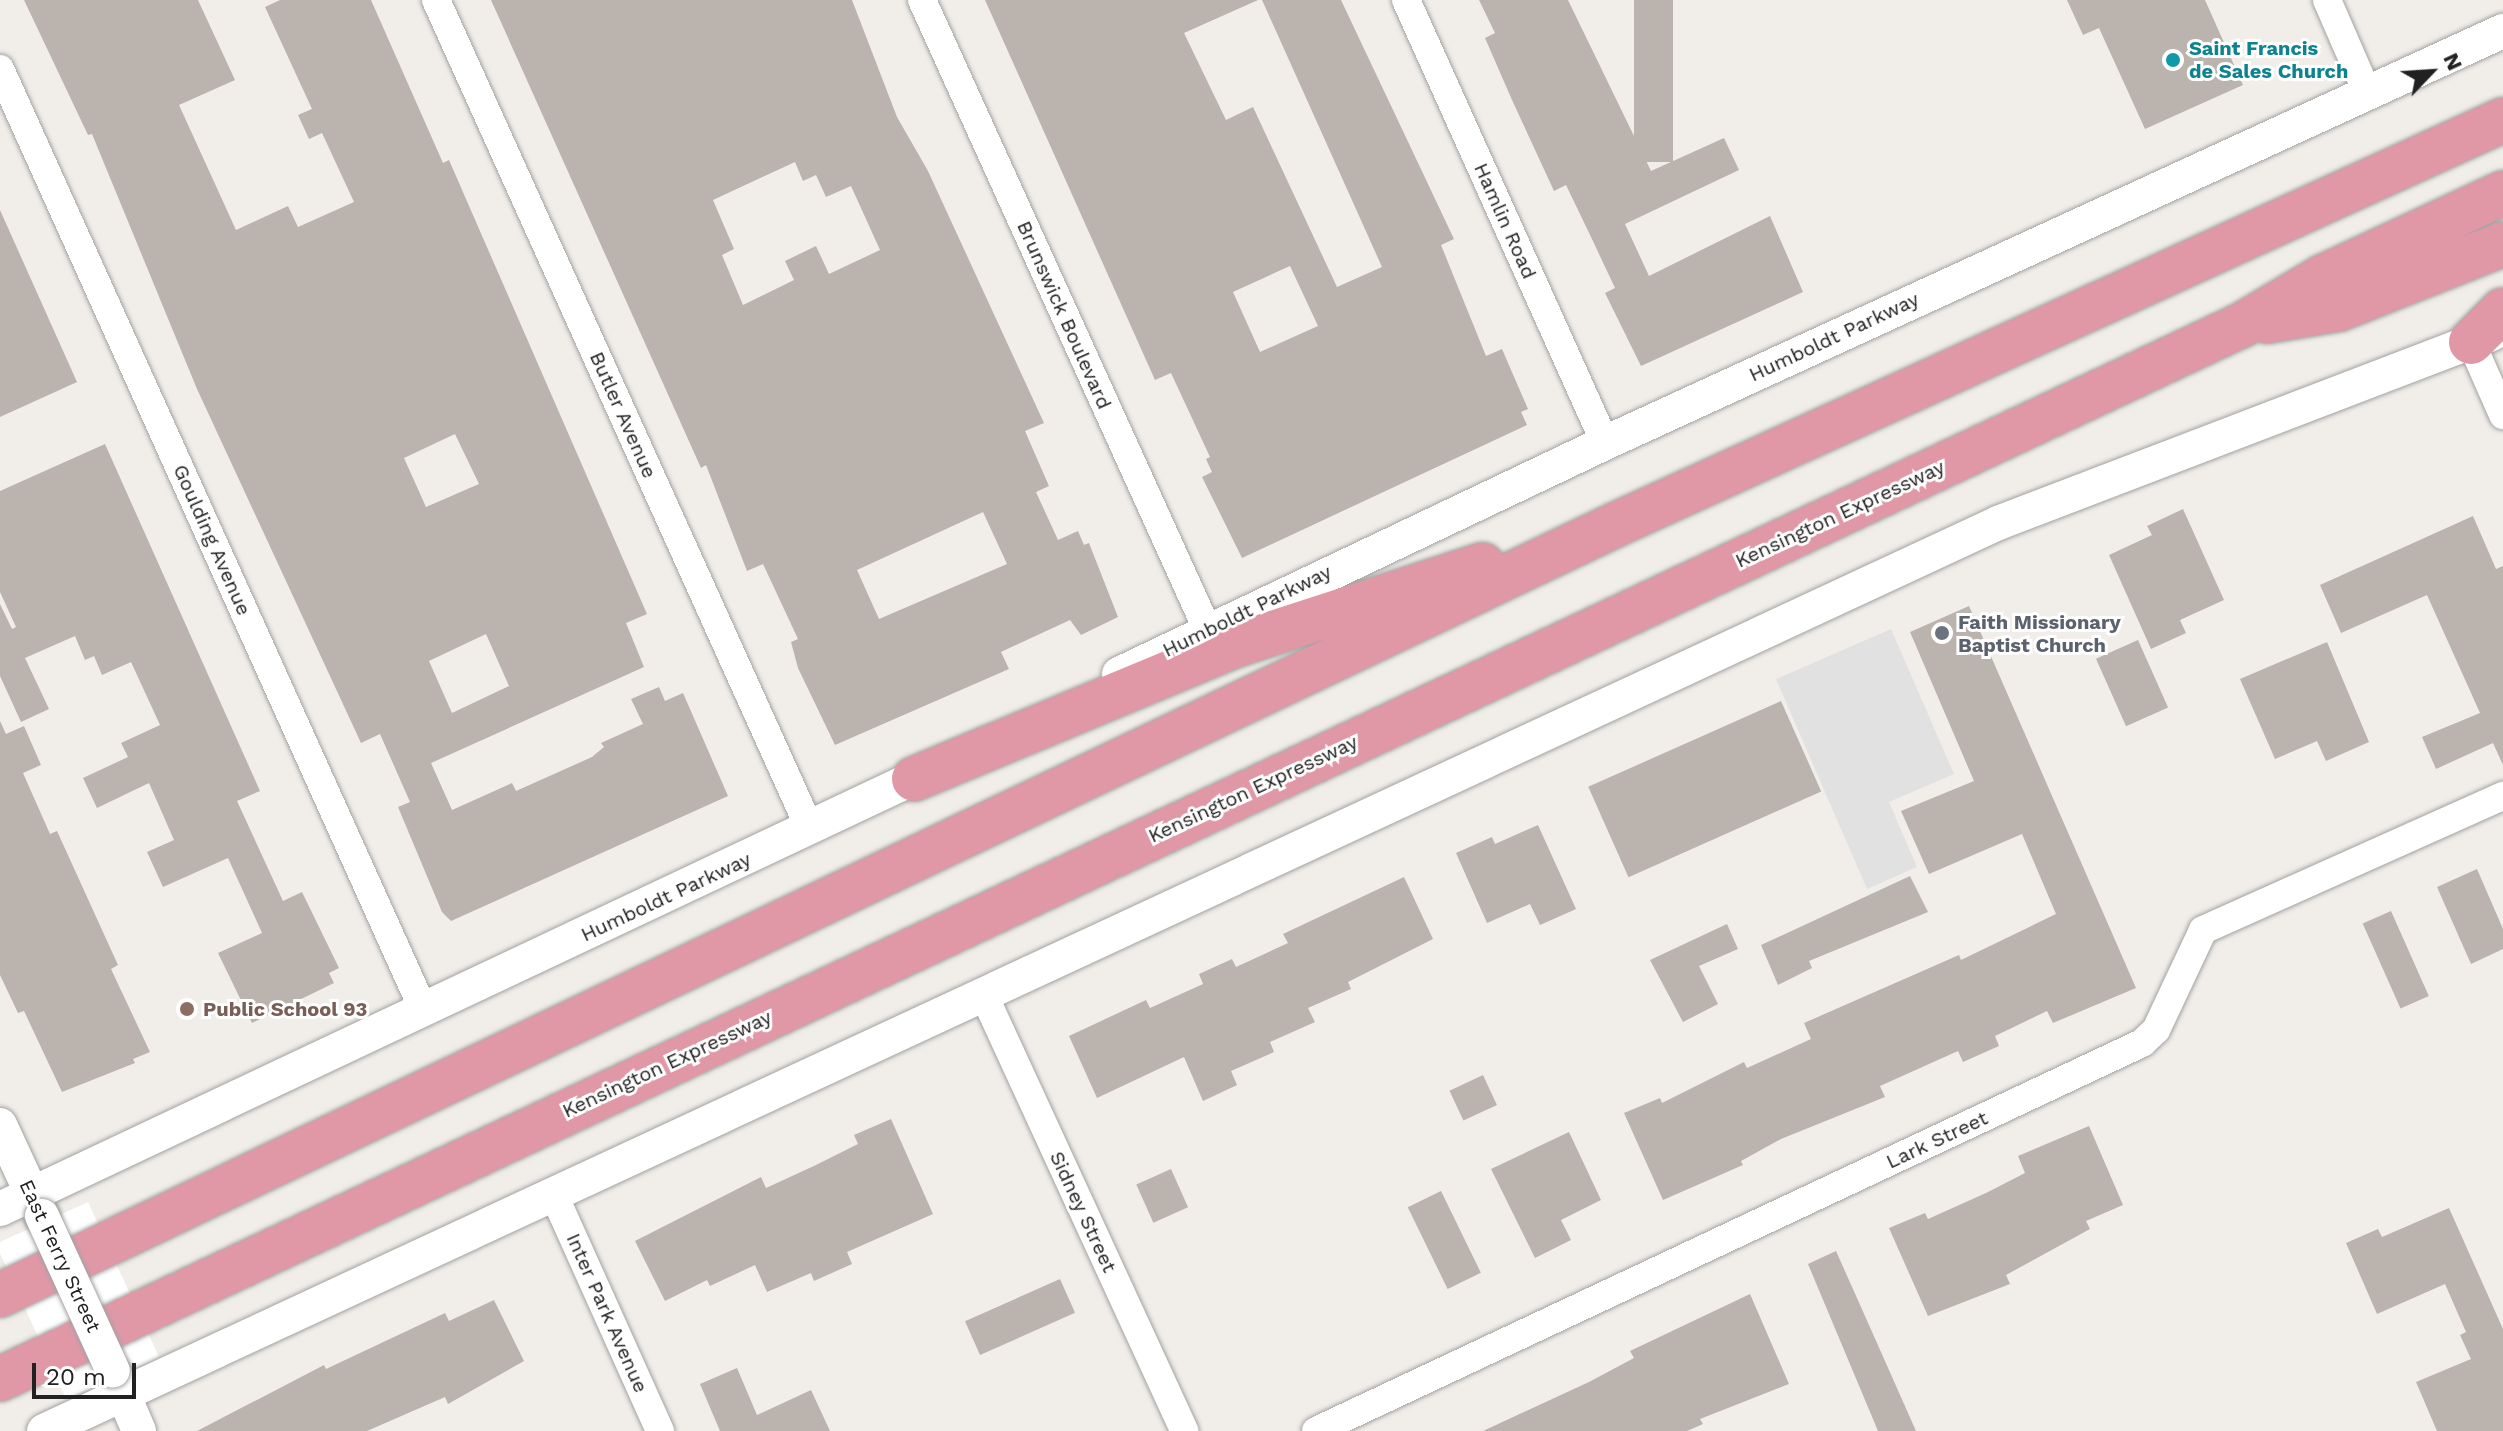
<!DOCTYPE html>
<style>
body{margin:0}
#map{position:relative;width:2503px;height:1431px;overflow:hidden;background:#f1eee9;font-family:"Work Sans",sans-serif}
div>[style]{position:absolute}
.parking>*{inset:0;background:#e1e1e1}
.pier>*{inset:0;background:#fff}
.building>*{inset:0;background:#bab3ae;transform-origin:0 0}
.roads{filter:drop-shadow(0 0 2px #a2a2a2) drop-shadow(0 0 2px #a2a2a2)}
.minor>*{height:28px;margin:-14px;padding:0 14px;transform-origin:14px;border-radius:14px;background:#fff}
.tertiary>*{height:34px;margin:-17px;padding:0 17px;transform-origin:17px;border-radius:17px;background:#fff}
.motorway>*{height:44px;margin:-22px;padding:0 22px;transform-origin:22px;border-radius:22px;background:#e098a7}
.bridges{filter:drop-shadow(0 0 2px #a2a2a2) drop-shadow(0 0 2px #a2a2a2)}
.tertiary-bridge>*{height:34px;margin:-17px;padding:0 17px;transform-origin:17px;border-radius:17px;background:#fff}
.dots>*{width:22px;height:22px;translate:-50% -50%;box-sizing:border-box;border:4px solid #fff;border-radius:50%}
span{translate:-50% -50%;white-space:nowrap;text-align:center;line-height:1.15;-webkit-text-stroke:6px #fff;paint-order:stroke}
.culture-label{font-size:20px;color:#0d838f;font-weight:700}
.left{translate:0 -50%;text-align:left}
.street-label{font-size:20px;color:#212121}
.worship-label{font-size:20px;color:#5b616d;font-weight:700}
.education-label{font-size:20px;color:#785e54;font-weight:700}
.north{position:absolute;left:2391px;top:32px;width:80px;height:80px;-webkit-text-stroke:6px #fff;paint-order:stroke;rotate:65deg;font-size:22px;font-weight:700;line-height:32px;text-align:center;color:#212121}
.north::after{content:'';display:block;margin:auto;width:28px;height:36px;background:#212121;clip-path:polygon(50% 0,100% 100%,50% 72%,0 100%)}
.scale{position:absolute;left:32px;top:1363px;width:104px;height:36px;box-sizing:border-box;border:4px solid #212121;border-top:0;padding-left:10px;font-size:24px;line-height:28px;white-space:nowrap;color:#212121;-webkit-text-stroke:6px #fff;paint-order:stroke}
</style>
<div id="map">
<div class="parking">
<div style="clip-path:polygon(1891px 629px,1954px 774px,1889px 802px,1917px 867px,1867px 889px,1776px 679px)"></div>
</div>
<div class="pier">
<div style="clip-path:polygon(88px 1202px,159px 1357px,66px 1399px,0 1253px,0 1242px)"></div>
</div>
<div class="building">
<div style="clip-path:polygon(evenodd,24px 0,198px 0,235px 80px,179px 105px,236px 230px,288px 206px,298px 227px,354px 202px,322px 133px,309px 139px,298px 115px,312px 109px,265px 7px,280px 0,371px 0,443px 163px,449px 160px,647px 614px,626px 623px,644px 667px,431px 763px,452px 810px,512px 783px,516px 791px,592px 757px,604px 747px,601px 743px,643px 724px,631px 699px,659px 687px,665px 701px,683px 693px,728px 796px,451px 921px,442px 912px,398px 807px,410px 802px,380px 734px,361px 743px,197px 389px,92px 134px,88px 135px,24px 0,455px 434px,479px 484px,426px 507px,404px 458px,455px 434px,24px 0,486px 634px,509px 686px,452px 713px,429px 661px,486px 634px)"></div>
<div style="clip-path:polygon(evenodd,491px 0,852px 0,897px 117px,928px 171px,1044px 423px,1025px 431px,1049px 486px,1036px 492px,1058px 540px,1078px 531px,1084px 545px,1089px 543px,1118px 617px,1081px 635px,1070px 620px,1001px 652px,1009px 669px,835px 745px,798px 668px,791px 642px,798px 639px,763px 564px,747px 571px,706px 465px,701px 468px,491px 0,795px 162px,803px 181px,816px 175px,826px 197px,851px 186px,880px 250px,829px 274px,816px 246px,785px 261px,794px 280px,743px 305px,722px 255px,734px 249px,713px 200px,795px 162px,491px 0,983px 512px,1007px 564px,879px 619px,857px 570px,983px 512px)"></div>
<div style="clip-path:polygon(evenodd,985px 0,1258px 0,1184px 33px,1226px 120px,1253px 107px,1337px 287px,1382px 267px,1262px 0,1341px 0,1454px 239px,1441px 245px,1486px 356px,1502px 349px,1528px 409px,1521px 412px,1527px 425px,1242px 558px,1202px 477px,1212px 472px,1206px 459px,1210px 457px,1171px 373px,1155px 380px,985px 0,1290px 266px,1318px 326px,1260px 352px,1233px 292px,1290px 266px)"></div>
<div style="clip-path:polygon(1479px 0,1568px 0,1651px 171px,1724px 138px,1739px 170px,1625px 224px,1649px 276px,1770px 216px,1803px 292px,1641px 366px,1605px 293px,1615px 288px,1591px 237px,1566px 185px,1554px 191px,1512px 100px,1485px 38px,1495px 33px)"></div>
<div style="left:1634px;top:0;width:39px;height:162px"></div>
<div style="clip-path:polygon(2067px 0,2205px 0,2243px 85px,2145px 129px,2099px 28px,2083px 35px)"></div>
<div style="clip-path:polygon(0 210px,77px 382px,0 417px)"></div>
<div style="clip-path:polygon(105px 444px,260px 791px,237px 801px,283px 901px,302px 892px,339px 968px,329px 973px,334px 983px,252px 1023px,218px 953px,262px 933px,228px 858px,163px 887px,147px 852px,174px 840px,149px 783px,97px 808px,83px 778px,128px 757px,121px 743px,160px 725px,131px 662px,102px 675px,94px 656px,85px 660px,75px 636px,25px 658px,49px 709px,21px 722px,0 676px,0 604px,12px 629px,16px 627px,0 592px,0 491px)"></div>
<div style="clip-path:polygon(2183px 509px,2224px 600px,2180px 620px,2186px 633px,2151px 649px,2109px 555px,2152px 535px,2147px 526px)"></div>
<div style="clip-path:polygon(2473px 516px,2496px 569px,2503px 566px,2503px 765px,2493px 743px,2436px 769px,2422px 737px,2480px 713px,2427px 595px,2341px 633px,2320px 585px)"></div>
<div style="clip-path:polygon(1969px 606px,2136px 988px,2053px 1023px,2047px 1011px,1995px 1036px,1999px 1046px,1963px 1062px,1958px 1051px,1880px 1086px,1885px 1097px,1781px 1139px,1741px 1161px,1743px 1165px,1663px 1200px,1624px 1113px,1660px 1098px,1662px 1103px,1744px 1062px,1747px 1068px,1811px 1039px,1804px 1023px,1959px 955px,1961px 960px,2056px 914px,2022px 834px,1929px 874px,1901px 811px,1974px 781px,1910px 632px)"></div>
<div style="left:2138px;top:640px;width:74px;height:46px;rotate:66deg"></div>
<div style="clip-path:polygon(2327px 642px,2369px 742px,2326px 761px,2317px 741px,2275px 759px,2240px 679px)"></div>
<div style="left:1781px;top:701px;width:99px;height:211px;rotate:66deg"></div>
<div style="clip-path:polygon(0 721px,6px 734px,24px 726px,41px 765px,23px 773px,50px 834px,57px 831px,118px 965px,111px 969px,150px 1052px,133px 1059px,135px 1063px,62px 1092px,24px 1011px,18px 1013px,0 975px)"></div>
<div style="clip-path:polygon(1538px 825px,1576px 909px,1540px 925px,1530px 904px,1487px 923px,1456px 853px,1492px 837px,1495px 844px)"></div>
<div style="clip-path:polygon(2477px 869px,2503px 929px,2503px 949px,2471px 964px,2437px 887px)"></div>
<div style="clip-path:polygon(1910px 876px,1928px 912px,1809px 961px,1812px 968px,1778px 985px,1761px 945px)"></div>
<div style="clip-path:polygon(1404px 877px,1433px 939px,1348px 982px,1351px 989px,1308px 1008px,1315px 1022px,1270px 1042px,1274px 1052px,1231px 1071px,1237px 1085px,1203px 1101px,1184px 1057px,1097px 1098px,1069px 1036px,1146px 1000px,1150px 1008px,1203px 984px,1199px 974px,1232px 959px,1236px 967px,1288px 943px,1283px 934px)"></div>
<div style="left:2391px;top:911px;width:93px;height:31px;rotate:66deg"></div>
<div style="clip-path:polygon(1727px 924px,1738px 949px,1699px 966px,1718px 1004px,1683px 1022px,1650px 960px)"></div>
<div style="left:1483px;top:1075px;width:33px;height:37px;rotate:65deg"></div>
<div style="clip-path:polygon(891px 1119px,933px 1214px,847px 1252px,852px 1264px,814px 1281px,811px 1273px,767px 1292px,755px 1265px,710px 1286px,707px 1280px,665px 1301px,635px 1241px,761px 1177px,766px 1188px,816px 1165px,858px 1144px,854px 1135px)"></div>
<div style="clip-path:polygon(2089px 1126px,2123px 1205px,2086px 1221px,2090px 1229px,2006px 1275px,2010px 1284px,1928px 1316px,1889px 1228px,1925px 1213px,1928px 1219px,1986px 1193px,2025px 1173px,2018px 1156px)"></div>
<div style="clip-path:polygon(1569px 1132px,1601px 1200px,1561px 1220px,1571px 1240px,1535px 1258px,1491px 1169px)"></div>
<div style="left:1171px;top:1169px;width:42px;height:38px;rotate:66deg"></div>
<div style="left:1441px;top:1191px;width:91px;height:37px;rotate:64deg"></div>
<div style="clip-path:polygon(2449px 1208px,2503px 1329px,2503px 1431px,2437px 1431px,2416px 1382px,2471px 1359px,2460px 1335px,2466px 1332px,2445px 1284px,2377px 1314px,2346px 1243px,2378px 1229px,2382px 1237px)"></div>
<div style="clip-path:polygon(1836px 1251px,1869px 1325px,1916px 1431px,1878px 1431px,1808px 1264px)"></div>
<div style="left:1060px;top:1279px;width:37px;height:104px;rotate:66deg"></div>
<div style="clip-path:polygon(1750px 1294px,1789px 1384px,1700px 1419px,1703px 1424px,1687px 1431px,1483px 1431px,1589px 1382px,1634px 1358px,1630px 1351px)"></div>
<div style="clip-path:polygon(494px 1300px,524px 1361px,448px 1404px,445px 1397px,367px 1431px,197px 1431px,324px 1365px,326px 1369px,445px 1313px,449px 1321px)"></div>
<div style="clip-path:polygon(737px 1368px,757px 1415px,811px 1390px,830px 1431px,720px 1431px,700px 1384px)"></div>
</div>
<div class="roads">
<div class="minor">
<div style="left:436px;top:0;width:909px;rotate:65.72deg"></div>
<div style="left:922px;top:0;width:691px;rotate:65.62deg"></div>
<div style="left:1406px;top:0;width:486px;rotate:65.8deg"></div>
<div style="left:2327px;top:0;width:100px;rotate:66.5deg"></div>
<div style="left:0;top:69px;width:1033px;rotate:65.77deg"></div>
<div style="left:2471px;top:342px;width:80px;rotate:66.3deg"></div>
<div style="left:983px;top:993px;width:482px;rotate:65.3deg"></div>
<div style="left:554px;top:1195px;width:259px;rotate:65.8deg"></div>
<div style="left:1316px;top:1431px;width:913px;rotate:-25.16deg"></div>
<div style="left:2142px;top:1043px;width:19px;rotate:-43deg"></div>
<div style="left:2156px;top:1030px;width:110px;rotate:-64.8deg"></div>
<div style="left:2203px;top:930px;width:329px;rotate:-24.1deg"></div>
</div>
<div class="tertiary">
<div style="left:1119px;top:674px;width:538px;rotate:-25.42deg"></div>
<div style="left:1605px;top:443px;width:988px;rotate:-24.65deg"></div>
<div style="left:0;top:1125px;width:100px;rotate:65.2deg"></div>
<div style="left:0;top:1209px;width:1036px;rotate:-25.25deg"></div>
<div style="left:115px;top:1375px;width:61px;rotate:66.8deg"></div>
<div style="left:44px;top:1431px;width:2155px;rotate:-24.92deg"></div>
<div style="left:1998px;top:523px;width:529px;rotate:-20.94deg"></div>
</div>
<div class="motorway">
<div style="left:2267px;top:321px;width:73px;rotate:-9.5deg"></div>
<div style="left:2339px;top:309px;width:176px;rotate:-21.6deg"></div>
<div style="left:2471px;top:342px;width:45px;rotate:-45deg"></div>
<div style="left:914px;top:779px;width:352px;rotate:-22.6deg"></div>
<div style="left:1239px;top:644px;width:256px;rotate:-18deg"></div>
<div style="left:0;top:1295px;width:1789px;rotate:-25.49deg"></div>
<div style="left:1615px;top:525px;width:976px;rotate:-24.52deg"></div>
<div style="left:0;top:1379px;width:2477px;rotate:-25.18deg"></div>
<div style="left:2242px;top:325px;width:94px;rotate:-30.7deg"></div>
<div style="left:2323px;top:277px;width:199px;rotate:-25deg"></div>
</div>
</div>
<div class="bridges">
<div class="tertiary-bridge">
<div style="left:42px;top:1216px;width:170px;rotate:65.4deg"></div>
</div>
</div>
<div class="dots">
<div style="left:2173px;top:60px;background:#0f9aa8"></div>
<div style="left:1942px;top:633px;background:#6b7280"></div>
<div style="left:187px;top:1009px;background:#8d6e63"></div>
</div>
<div class="culture-label">
<span class="left" style="left:2189px;top:60px">Saint Francis<br>de Sales Church</span>
</div>
<div class="street-label">
<span style="left:1505px;top:221px;rotate:66deg">Hamlin Road</span>
<span style="left:1064px;top:315px;rotate:66deg">Brunswick Boulevard</span>
<span style="left:1834px;top:337px;rotate:-25deg">Humboldt Parkway</span>
<span style="left:623px;top:415px;rotate:66deg">Butler Avenue</span>
<span style="left:1840px;top:514px;rotate:-25deg">Kensington Expressway</span>
<span style="left:212px;top:540px;rotate:66deg">Goulding Avenue</span>
<span style="left:1247px;top:611px;rotate:-26deg">Humboldt Parkway</span>
<span style="left:1253px;top:789px;rotate:-25deg">Kensington Expressway</span>
<span style="left:666px;top:897px;rotate:-25deg">Humboldt Parkway</span>
<span style="left:667px;top:1064px;rotate:-25deg">Kensington Expressway</span>
<span style="left:1937px;top:1140px;rotate:-25deg">Lark Street</span>
<span style="left:1083px;top:1212px;rotate:65deg">Sidney Street</span>
<span style="left:60px;top:1256px;rotate:65deg">East Ferry Street</span>
<span style="left:607px;top:1313px;rotate:66deg">Inter Park Avenue</span>
</div>
<div class="worship-label">
<span class="left" style="left:1958px;top:634px">Faith Missionary<br>Baptist Church</span>
</div>
<div class="education-label">
<span class="left" style="left:203px;top:1009px">Public School 93</span>
</div>
<div class="north">N</div>
<div class="scale">20 m</div>
</div>
